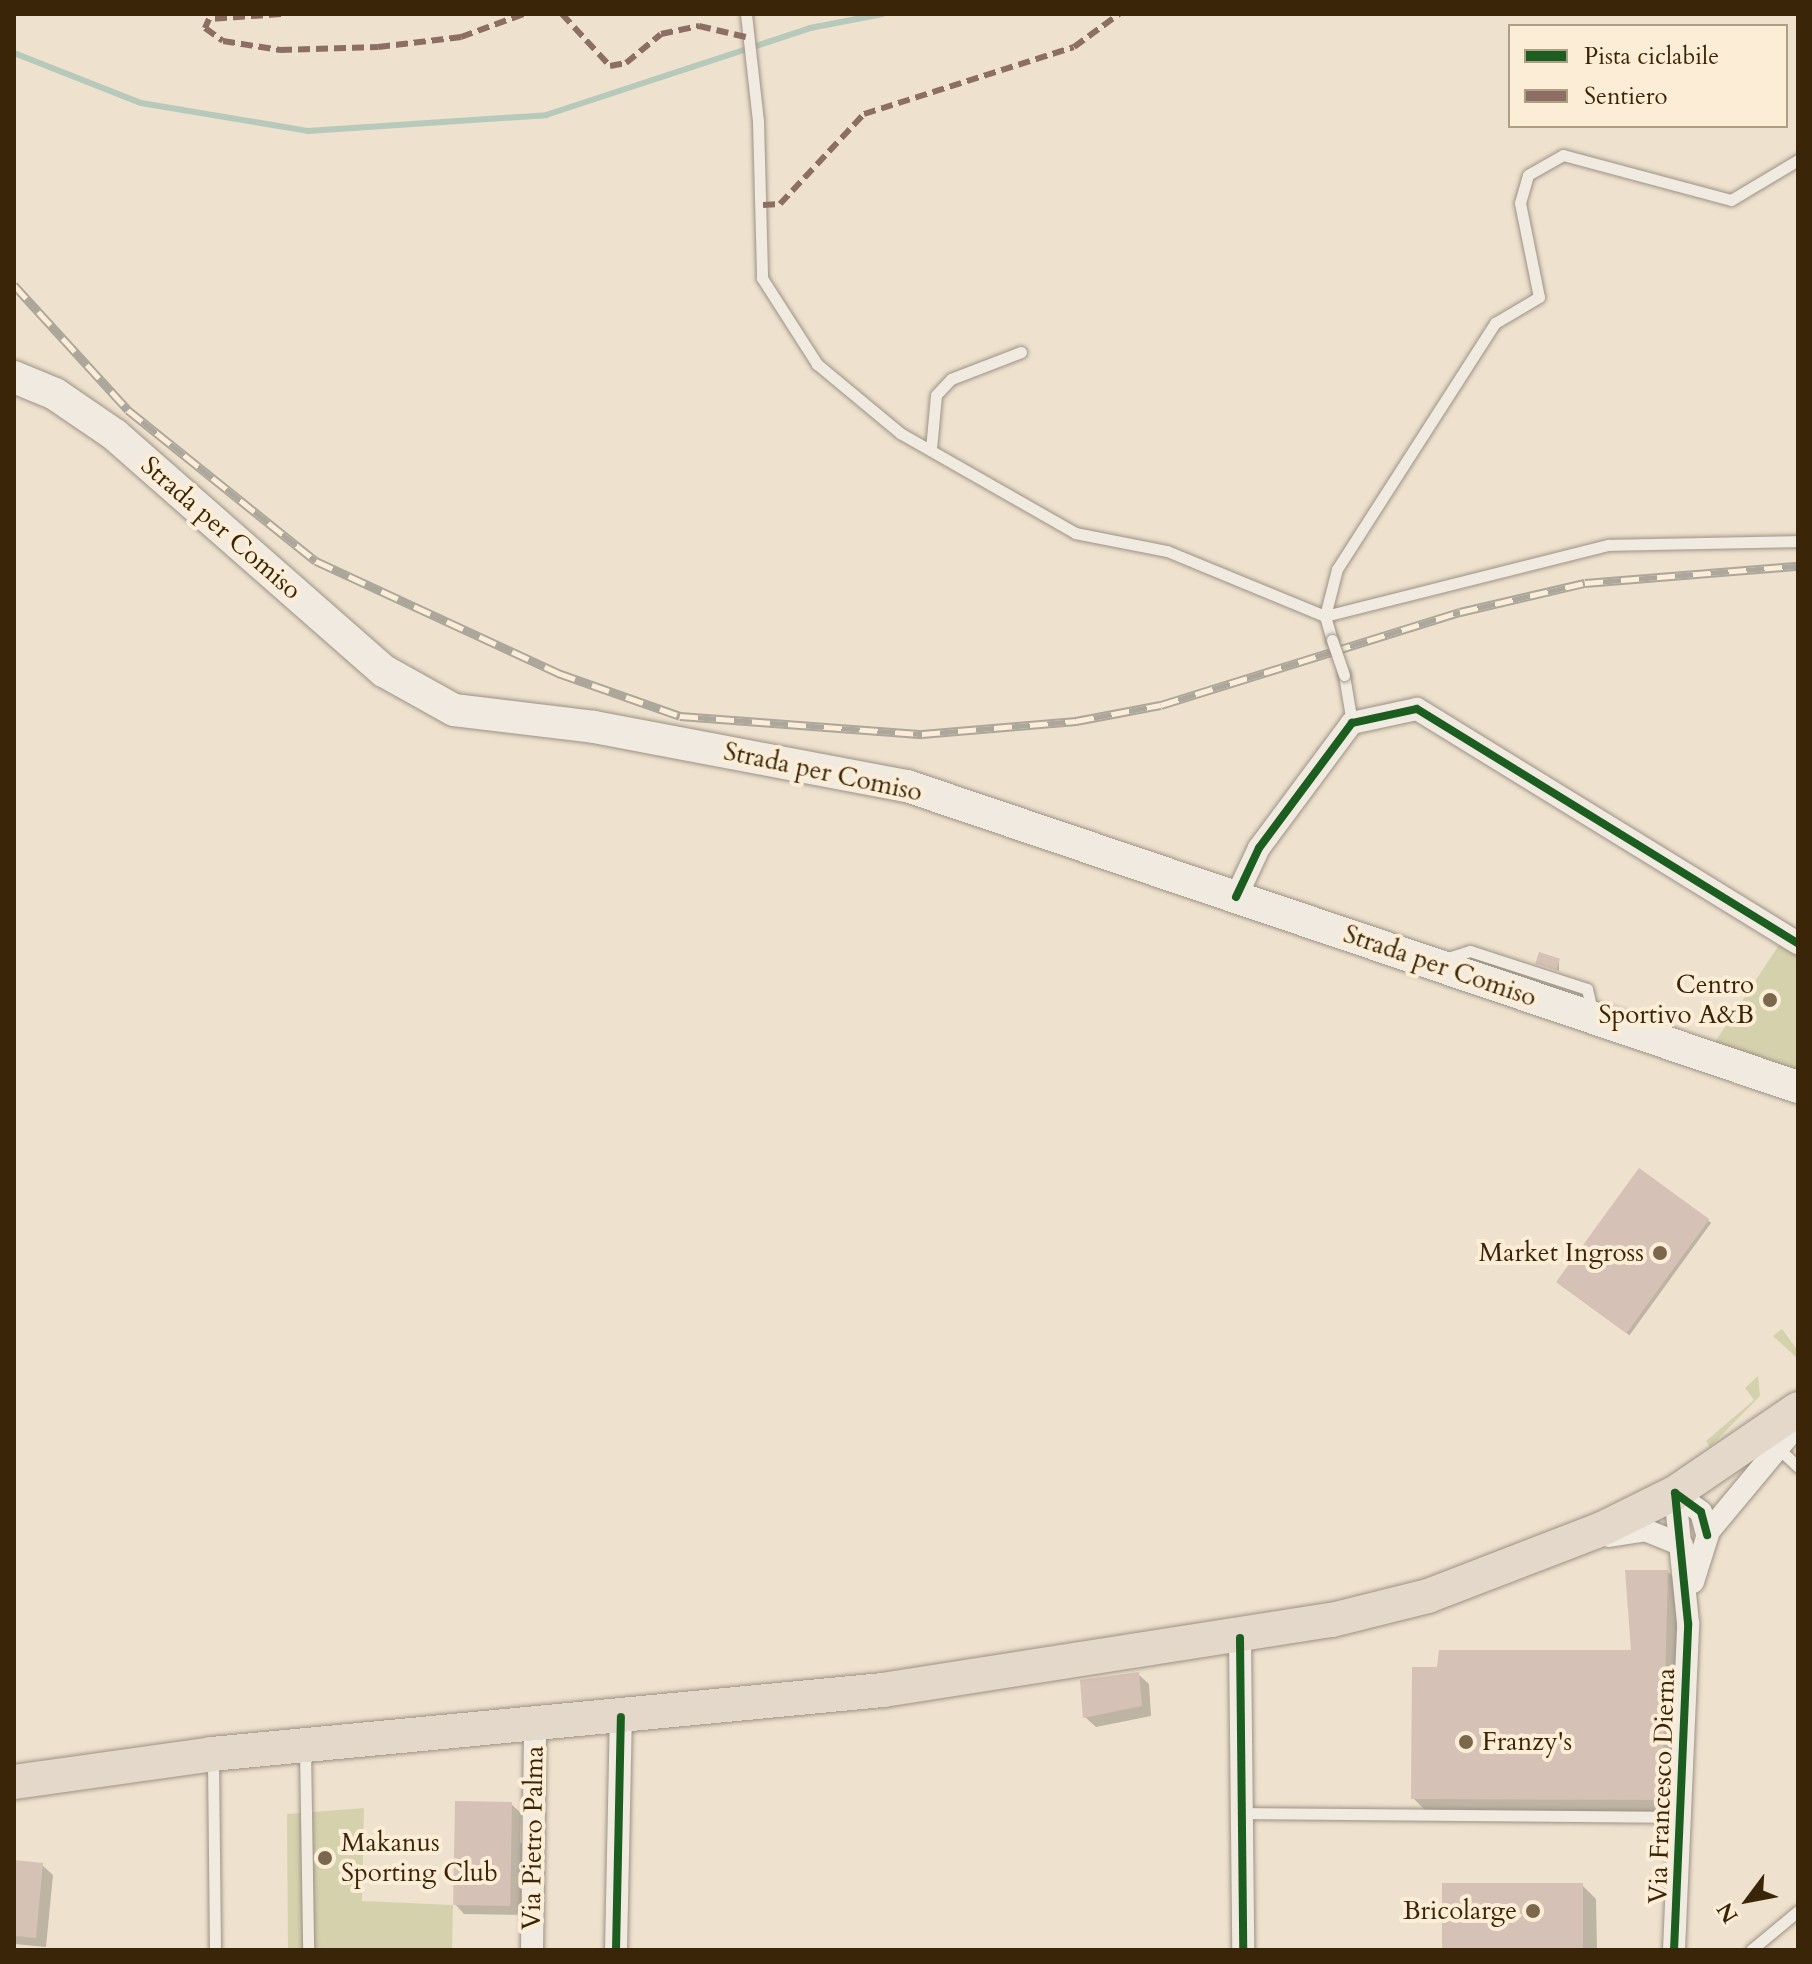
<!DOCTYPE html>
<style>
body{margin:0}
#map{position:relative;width:1812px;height:1964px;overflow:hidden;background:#eee1ce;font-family:Cardo,serif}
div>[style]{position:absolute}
.green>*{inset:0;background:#d5d1ad}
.shadow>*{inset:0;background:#0003;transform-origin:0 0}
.stream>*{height:6px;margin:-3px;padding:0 3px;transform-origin:3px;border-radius:3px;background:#b7c9ba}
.building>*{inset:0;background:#d5c1b5;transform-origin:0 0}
.roads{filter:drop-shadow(0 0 2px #9d9284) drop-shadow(0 0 2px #9d9284)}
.service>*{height:11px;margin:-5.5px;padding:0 5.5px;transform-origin:5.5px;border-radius:5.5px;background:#f0eae0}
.minor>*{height:22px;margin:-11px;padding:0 11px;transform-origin:11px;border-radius:11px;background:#f0eae0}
.secondary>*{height:32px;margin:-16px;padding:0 16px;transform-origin:16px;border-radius:16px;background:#f0eae0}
.primary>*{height:34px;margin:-17px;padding:0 17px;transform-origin:17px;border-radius:17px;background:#e3d8ca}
.rail>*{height:9px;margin-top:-4.5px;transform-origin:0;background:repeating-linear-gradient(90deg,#fcedd7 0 18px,#ada69b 0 36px);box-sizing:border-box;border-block:2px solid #ada69b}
.bridges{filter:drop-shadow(0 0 2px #9d9284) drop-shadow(0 0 2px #9d9284)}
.service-bridge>*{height:11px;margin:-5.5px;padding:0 5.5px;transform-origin:5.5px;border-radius:5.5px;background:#f0eae0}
.quiet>*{height:6px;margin-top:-3px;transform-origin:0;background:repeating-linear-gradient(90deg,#8d6e63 0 12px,transparent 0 18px)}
.cycleway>*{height:8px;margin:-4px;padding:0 4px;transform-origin:4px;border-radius:4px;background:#1b5e20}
.dots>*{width:22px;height:22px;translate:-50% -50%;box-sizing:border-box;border:4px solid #fcedd7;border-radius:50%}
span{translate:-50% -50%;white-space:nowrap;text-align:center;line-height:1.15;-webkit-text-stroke:8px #fcedd7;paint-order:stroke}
.street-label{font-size:26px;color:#3b2508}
.poi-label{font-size:26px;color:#3b2508}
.right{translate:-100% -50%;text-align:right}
.left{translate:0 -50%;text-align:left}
.frame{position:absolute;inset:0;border:16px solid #3b2508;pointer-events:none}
.legend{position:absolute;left:1508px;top:24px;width:280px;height:104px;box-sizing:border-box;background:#fcedd7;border:2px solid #af9d84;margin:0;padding:10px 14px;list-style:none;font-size:24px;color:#3b2508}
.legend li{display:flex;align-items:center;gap:16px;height:40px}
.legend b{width:40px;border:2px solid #af9d84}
.north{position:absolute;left:1708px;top:1860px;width:80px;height:80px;-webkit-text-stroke:6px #fcedd7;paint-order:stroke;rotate:238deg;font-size:22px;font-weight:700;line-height:32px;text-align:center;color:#3b2508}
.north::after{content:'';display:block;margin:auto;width:28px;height:36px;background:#3b2508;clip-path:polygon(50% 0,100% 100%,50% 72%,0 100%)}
</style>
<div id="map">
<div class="green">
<div style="clip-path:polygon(1779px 945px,1798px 955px,1798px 1073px,1713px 1045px)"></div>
<div style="clip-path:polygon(1782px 1329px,1798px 1351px,1798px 1359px,1773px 1336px)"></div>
<div style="clip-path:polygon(1758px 1376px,1760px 1396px,1710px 1447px,1706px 1441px,1754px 1400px,1745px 1388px)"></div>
<div style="clip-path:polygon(364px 1808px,362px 1901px,453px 1905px,452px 1950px,288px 1950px,287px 1814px)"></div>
</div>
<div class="shadow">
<div style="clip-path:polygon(1559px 961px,1559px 971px,1537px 963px)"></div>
<div style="left:1640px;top:1171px;width:88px;height:139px;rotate:36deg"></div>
<div style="clip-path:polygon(1668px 1572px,1682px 1586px,1675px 1814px,1427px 1812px,1413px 1798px,1634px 1652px)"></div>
<div style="clip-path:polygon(1138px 1674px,1149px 1684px,1151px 1716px,1096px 1727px,1085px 1717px)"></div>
<div style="clip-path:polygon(511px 1804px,521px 1813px,520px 1842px,528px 1850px,526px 1915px,464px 1914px,455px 1904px)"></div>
<div style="clip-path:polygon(14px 1862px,42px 1865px,53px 1875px,46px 1947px,14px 1944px)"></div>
<div style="clip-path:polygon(1582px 1885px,1596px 1899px,1597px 1950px,1444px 1950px)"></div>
</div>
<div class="stream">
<div style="left:14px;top:53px;width:136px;rotate:21.5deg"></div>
<div style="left:141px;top:103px;width:169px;rotate:9.5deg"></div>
<div style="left:308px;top:131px;width:239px;rotate:-3.8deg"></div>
<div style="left:546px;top:115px;width:278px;rotate:-18.2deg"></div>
<div style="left:810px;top:28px;width:74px;rotate:-10.9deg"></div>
</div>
<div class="building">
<div style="left:1539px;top:952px;width:22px;height:12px;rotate:18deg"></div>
<div style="left:1639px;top:1168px;width:87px;height:141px;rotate:36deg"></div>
<div style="clip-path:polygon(1625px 1570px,1668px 1570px,1662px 1800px,1411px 1799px,1412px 1667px,1437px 1667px,1439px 1650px,1631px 1650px)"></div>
<div style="clip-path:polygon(1139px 1672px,1142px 1706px,1083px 1718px,1080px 1680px)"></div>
<div style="left:455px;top:1801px;width:57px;height:104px;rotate:1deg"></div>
<div style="clip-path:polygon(14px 1860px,43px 1863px,36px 1938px,14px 1936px)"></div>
<div style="left:1442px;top:1883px;width:141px;height:67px"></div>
</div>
<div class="roads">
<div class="service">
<div style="left:746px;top:14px;width:108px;rotate:83.6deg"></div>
<div style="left:758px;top:121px;width:157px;rotate:88.5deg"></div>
<div style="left:762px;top:278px;width:102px;rotate:57.4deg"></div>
<div style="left:817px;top:364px;width:108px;rotate:39.7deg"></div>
<div style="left:900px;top:433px;width:202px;rotate:29.7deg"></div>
<div style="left:1075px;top:533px;width:94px;rotate:11.1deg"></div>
<div style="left:1167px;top:551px;width:171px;rotate:22.4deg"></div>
<div style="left:1325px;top:616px;width:25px;rotate:74deg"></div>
<div style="left:1798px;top:160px;width:78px;rotate:149.2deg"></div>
<div style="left:1731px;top:200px;width:174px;rotate:-165deg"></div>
<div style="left:1563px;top:155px;width:40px;rotate:150.3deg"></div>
<div style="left:1528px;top:175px;width:29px;rotate:106deg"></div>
<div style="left:1520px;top:203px;width:96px;rotate:78.6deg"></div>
<div style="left:1539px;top:297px;width:51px;rotate:149.4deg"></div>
<div style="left:1495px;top:323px;width:292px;rotate:122.7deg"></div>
<div style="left:1337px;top:569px;width:49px;rotate:104.3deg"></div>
<div style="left:1325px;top:616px;width:292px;rotate:-14.1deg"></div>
<div style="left:1608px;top:545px;width:190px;rotate:-1.2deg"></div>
<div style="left:931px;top:449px;width:54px;rotate:-84.7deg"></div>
<div style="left:936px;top:395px;width:22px;rotate:-47deg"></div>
<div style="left:951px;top:379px;width:75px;rotate:-21.1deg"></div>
<div style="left:1344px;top:675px;width:49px;rotate:80.5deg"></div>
<div style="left:1445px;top:959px;width:26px;rotate:-18deg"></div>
<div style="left:1470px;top:951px;width:123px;rotate:18deg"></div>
<div style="left:1587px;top:989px;width:26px;rotate:77deg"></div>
<div style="left:1780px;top:1450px;width:25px;rotate:43deg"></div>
<div style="left:305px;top:1748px;width:202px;rotate:89.1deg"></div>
<div style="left:213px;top:1759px;width:191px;rotate:89.4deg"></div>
<div style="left:1240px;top:1813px;width:443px;rotate:0.5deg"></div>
<div style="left:1751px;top:1950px;width:61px;rotate:-39.7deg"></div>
</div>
<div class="minor">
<div style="left:1236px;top:897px;width:54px;rotate:-64.9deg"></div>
<div style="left:1259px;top:848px;width:156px;rotate:-53.4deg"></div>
<div style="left:1352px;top:723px;width:66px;rotate:-12.2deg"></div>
<div style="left:1417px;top:709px;width:447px;rotate:31.6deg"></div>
<div style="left:1609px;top:1536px;width:36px;rotate:-9deg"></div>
<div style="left:1645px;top:1530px;width:40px;rotate:22deg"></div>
<div style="left:1693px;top:1582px;width:53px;rotate:-72.6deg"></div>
<div style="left:1709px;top:1531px;width:139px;rotate:-50.2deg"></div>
<div style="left:1240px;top:1638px;width:312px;rotate:89.4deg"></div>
<div style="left:532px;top:1950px;width:224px;rotate:-89.2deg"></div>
<div style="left:616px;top:1950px;width:233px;rotate:-88.8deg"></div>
<div style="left:1674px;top:1950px;width:327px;rotate:-87.5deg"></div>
<div style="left:1688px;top:1623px;width:131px;rotate:-95.7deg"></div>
<div style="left:1675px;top:1493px;width:32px;rotate:36deg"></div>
<div style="left:1701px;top:1512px;width:24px;rotate:75deg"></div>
</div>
<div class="secondary">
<div style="left:14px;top:377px;width:44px;rotate:22.5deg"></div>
<div style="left:55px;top:394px;width:73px;rotate:34.3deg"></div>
<div style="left:115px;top:435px;width:358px;rotate:41.3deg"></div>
<div style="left:384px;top:671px;width:80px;rotate:29.1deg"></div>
<div style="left:454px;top:710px;width:141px;rotate:6.9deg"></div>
<div style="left:594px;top:727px;width:319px;rotate:10.7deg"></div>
<div style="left:907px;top:786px;width:940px;rotate:18.67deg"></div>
</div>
<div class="primary">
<div style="left:14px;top:1782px;width:200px;rotate:-8deg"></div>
<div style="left:212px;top:1754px;width:674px;rotate:-5.45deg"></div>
<div style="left:883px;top:1690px;width:454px;rotate:-8.9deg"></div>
<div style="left:1332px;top:1620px;width:99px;rotate:-14deg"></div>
<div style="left:1428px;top:1596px;width:186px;rotate:-21.1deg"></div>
<div style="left:1602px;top:1529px;width:81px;rotate:-26.3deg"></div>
<div style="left:1675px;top:1493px;width:149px;rotate:-34.3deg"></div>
</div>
</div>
<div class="rail">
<div style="left:14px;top:285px;width:169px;rotate:47.6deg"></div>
<div style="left:128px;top:410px;width:241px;rotate:38.8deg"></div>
<div style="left:316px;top:561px;width:267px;rotate:24.8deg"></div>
<div style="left:558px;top:673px;width:129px;rotate:19.4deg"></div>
<div style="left:680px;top:716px;width:243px;rotate:4.3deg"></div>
<div style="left:922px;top:734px;width:155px;rotate:-4.8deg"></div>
<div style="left:1076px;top:721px;width:86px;rotate:-10.7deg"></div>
<div style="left:1161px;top:705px;width:313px;rotate:-17.3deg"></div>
<div style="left:1460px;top:612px;width:128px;rotate:-13.1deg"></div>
<div style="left:1585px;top:583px;width:214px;rotate:-4.6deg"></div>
</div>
<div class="bridges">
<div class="service-bridge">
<div style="left:1332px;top:640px;width:37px;rotate:71deg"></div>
</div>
</div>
<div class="quiet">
<div style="left:281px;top:14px;width:72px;rotate:176deg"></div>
<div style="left:209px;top:19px;width:10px;rotate:114deg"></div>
<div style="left:205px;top:28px;width:22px;rotate:36deg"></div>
<div style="left:223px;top:41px;width:58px;rotate:9deg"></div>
<div style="left:280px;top:50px;width:98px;rotate:-1.8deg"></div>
<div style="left:378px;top:47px;width:84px;rotate:-6.9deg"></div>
<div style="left:461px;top:37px;width:67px;rotate:-20.1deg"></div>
<div style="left:562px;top:14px;width:71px;rotate:47.3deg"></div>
<div style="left:610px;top:66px;width:16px;rotate:-11deg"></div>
<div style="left:626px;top:63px;width:45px;rotate:-39.6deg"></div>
<div style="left:661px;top:34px;width:39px;rotate:-12deg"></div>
<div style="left:699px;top:26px;width:48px;rotate:13.2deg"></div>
<div style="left:763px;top:205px;width:17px;rotate:-3deg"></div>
<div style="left:780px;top:204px;width:123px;rotate:-47deg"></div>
<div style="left:864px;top:114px;width:220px;rotate:-17.7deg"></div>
<div style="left:1074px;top:47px;width:56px;rotate:-36.3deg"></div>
</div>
<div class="cycleway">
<div style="left:1236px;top:897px;width:54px;rotate:-64.9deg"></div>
<div style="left:1259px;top:848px;width:156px;rotate:-53.4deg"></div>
<div style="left:1352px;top:723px;width:66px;rotate:-12.2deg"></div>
<div style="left:1417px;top:709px;width:447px;rotate:31.6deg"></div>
<div style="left:1240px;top:1638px;width:312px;rotate:89.4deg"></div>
<div style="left:616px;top:1950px;width:233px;rotate:-88.8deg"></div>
<div style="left:1674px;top:1950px;width:327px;rotate:-87.5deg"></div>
<div style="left:1688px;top:1623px;width:131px;rotate:-95.7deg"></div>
<div style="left:1675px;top:1493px;width:32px;rotate:36deg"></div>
<div style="left:1701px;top:1512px;width:24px;rotate:75deg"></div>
</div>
<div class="dots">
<div style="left:1770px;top:1000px;background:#7a674d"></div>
<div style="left:1660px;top:1253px;background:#7a674d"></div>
<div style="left:1466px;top:1742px;background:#7a674d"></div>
<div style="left:325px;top:1858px;background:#7a674d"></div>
<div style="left:1533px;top:1911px;background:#7a674d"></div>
</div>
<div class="street-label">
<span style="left:221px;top:528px;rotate:41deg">Strada per Comiso</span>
<span style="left:823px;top:772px;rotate:12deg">Strada per Comiso</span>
<span style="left:1440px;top:966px;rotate:19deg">Strada per Comiso</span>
<span style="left:1662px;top:1786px;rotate:-88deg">Via Francesco Dierna</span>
<span style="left:533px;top:1838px;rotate:-89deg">Via Pietro Palma</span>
</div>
<div class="poi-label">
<span class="right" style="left:1754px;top:1000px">Centro<br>Sportivo A&amp;B</span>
<span class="right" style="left:1644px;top:1253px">Market Ingross</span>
<span class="left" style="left:1482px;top:1742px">Franzy's</span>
<span class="left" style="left:341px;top:1858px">Makanus<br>Sporting Club</span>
<span class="right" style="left:1517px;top:1911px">Bricolarge</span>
</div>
<div class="frame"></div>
<ul class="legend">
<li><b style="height:10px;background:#1b5e20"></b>Pista ciclabile</li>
<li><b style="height:10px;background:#8d6e63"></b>Sentiero</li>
</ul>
<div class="north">N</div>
</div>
